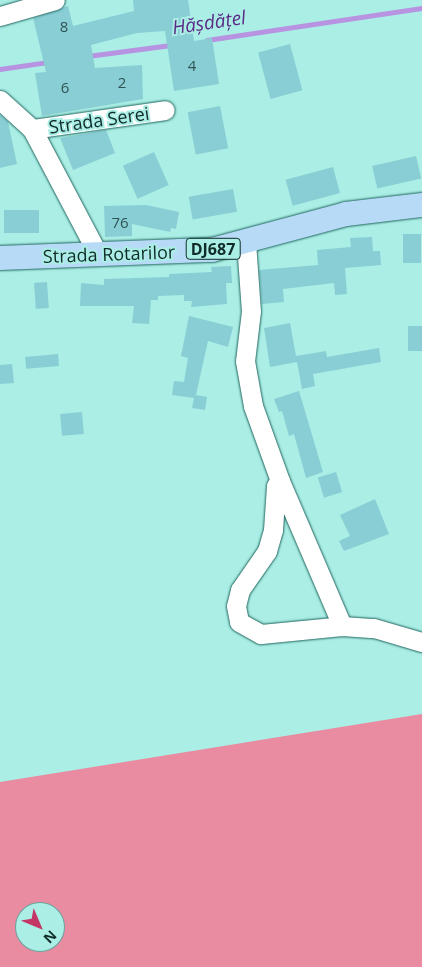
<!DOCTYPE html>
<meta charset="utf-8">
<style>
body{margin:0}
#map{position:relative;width:422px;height:967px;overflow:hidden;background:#aaeee5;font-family:"Open Sans",sans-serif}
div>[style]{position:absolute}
.forest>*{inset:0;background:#e98ba1}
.stream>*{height:4.5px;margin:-2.25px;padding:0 2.25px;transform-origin:2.25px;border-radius:2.25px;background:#b793e1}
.building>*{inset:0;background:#89ced5;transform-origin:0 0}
.roads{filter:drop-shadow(0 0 1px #20665f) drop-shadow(0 0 1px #20665f)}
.minor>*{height:19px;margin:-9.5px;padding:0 9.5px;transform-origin:9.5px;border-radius:9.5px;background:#fff}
.major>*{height:24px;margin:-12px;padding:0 12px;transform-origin:12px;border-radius:12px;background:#b7daf7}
span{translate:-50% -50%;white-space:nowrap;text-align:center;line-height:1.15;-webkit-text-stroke:4px #aaeee5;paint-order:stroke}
.number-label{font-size:15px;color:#2e5454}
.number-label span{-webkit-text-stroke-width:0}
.shield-label span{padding:1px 4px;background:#aaeee5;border:1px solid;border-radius:4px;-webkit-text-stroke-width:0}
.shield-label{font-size:16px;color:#102c29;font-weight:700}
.street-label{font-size:18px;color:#102c29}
.water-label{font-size:19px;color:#5b2b86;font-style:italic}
.north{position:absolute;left:15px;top:902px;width:50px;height:50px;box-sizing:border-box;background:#aaeee5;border:1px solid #6ca09a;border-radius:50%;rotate:135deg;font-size:14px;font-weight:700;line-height:20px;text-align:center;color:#102c29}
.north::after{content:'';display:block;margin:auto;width:18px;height:22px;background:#c33666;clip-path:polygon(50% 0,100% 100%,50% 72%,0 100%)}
</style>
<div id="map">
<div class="forest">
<div style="clip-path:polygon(evenodd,422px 714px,422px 967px,0 967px,0 782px,422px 714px,25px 912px,55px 912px,55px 942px,25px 942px,25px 912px)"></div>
</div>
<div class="stream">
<div style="left:207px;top:40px;width:217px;rotate:-8.5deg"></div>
<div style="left:88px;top:56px;width:85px;rotate:-7.5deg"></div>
<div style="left:0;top:69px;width:49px;rotate:-8.3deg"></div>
</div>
<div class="building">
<div style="clip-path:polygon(133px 0,188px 0,194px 41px,212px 38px,219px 84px,174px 91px,165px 31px,137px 33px,91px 45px,95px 68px,142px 65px,143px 99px,42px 116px,35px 73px,46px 72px,33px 18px,68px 6px,73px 26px,134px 11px)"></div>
<div style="left:290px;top:44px;width:48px;height:33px;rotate:75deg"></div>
<div style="left:220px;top:106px;width:43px;height:33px;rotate:79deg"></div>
<div style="clip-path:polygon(0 115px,8px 122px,17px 164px,0 168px)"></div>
<div style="clip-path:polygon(106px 130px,115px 153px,73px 170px,60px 138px)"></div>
<div style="left:154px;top:152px;width:36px;height:34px;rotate:66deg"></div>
<div style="left:416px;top:156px;width:23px;height:45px;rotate:77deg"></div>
<div style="left:333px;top:167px;width:27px;height:49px;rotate:75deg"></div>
<div style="left:233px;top:189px;width:23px;height:45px;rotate:80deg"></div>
<div style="clip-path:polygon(146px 205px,179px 212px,176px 229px,171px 228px,170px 232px,132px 224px,132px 236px,105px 237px,104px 206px)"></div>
<div style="left:39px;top:210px;width:23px;height:35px;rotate:90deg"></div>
<div style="left:403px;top:234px;width:18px;height:29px"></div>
<div style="clip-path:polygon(372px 237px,373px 251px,380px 251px,381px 265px,345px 268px,347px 294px,335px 295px,334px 283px,283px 289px,284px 302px,262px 304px,259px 270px,318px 265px,317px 250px,351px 247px,350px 238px)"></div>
<div style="clip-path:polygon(231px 266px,232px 283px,226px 283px,227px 304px,191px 307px,192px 301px,184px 301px,184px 295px,158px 296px,158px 300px,151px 300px,149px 324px,132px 323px,134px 306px,80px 306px,81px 283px,104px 285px,104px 279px,169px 277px,169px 274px,212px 272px,211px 267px)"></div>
<div style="left:47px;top:282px;width:26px;height:13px;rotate:86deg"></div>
<div style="clip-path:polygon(189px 316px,233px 327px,228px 347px,208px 341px,196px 395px,207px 397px,205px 410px,192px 408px,194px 398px,172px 395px,174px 381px,184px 382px,188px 358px,181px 356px)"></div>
<div style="clip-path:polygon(290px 323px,296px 356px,326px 351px,327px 357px,379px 348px,381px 362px,313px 374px,315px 386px,302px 389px,297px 362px,270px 367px,264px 328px)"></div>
<div style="left:408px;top:326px;width:14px;height:25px"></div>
<div style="left:58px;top:354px;width:12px;height:33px;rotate:85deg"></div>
<div style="clip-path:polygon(12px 364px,14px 383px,0 384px,0 365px)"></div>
<div style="clip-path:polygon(299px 391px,323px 472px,306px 478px,294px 434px,289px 436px,282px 411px,279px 412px,274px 399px)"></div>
<div style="left:82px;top:412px;width:22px;height:22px;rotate:85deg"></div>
<div style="left:336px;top:472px;width:21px;height:19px;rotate:73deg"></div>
<div style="clip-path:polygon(375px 499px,389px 534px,344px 551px,339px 541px,350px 536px,340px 515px)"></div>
</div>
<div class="roads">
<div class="minor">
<div style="left:0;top:16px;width:57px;rotate:-16.2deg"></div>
<div style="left:0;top:100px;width:43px;rotate:42.2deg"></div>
<div style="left:32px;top:129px;width:141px;rotate:62.2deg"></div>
<div style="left:32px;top:129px;width:134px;rotate:-8.1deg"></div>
<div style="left:246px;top:242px;width:69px;rotate:85.9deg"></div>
<div style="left:251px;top:311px;width:50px;rotate:96.8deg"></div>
<div style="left:245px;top:361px;width:46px;rotate:79.9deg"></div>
<div style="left:253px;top:406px;width:80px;rotate:70.2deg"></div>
<div style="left:280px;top:481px;width:158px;rotate:66.8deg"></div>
<div style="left:342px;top:626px;width:32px;rotate:4deg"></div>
<div style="left:374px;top:628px;width:50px;rotate:16.3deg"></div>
<div style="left:280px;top:481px;width:6px;rotate:129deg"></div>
<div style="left:276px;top:486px;width:44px;rotate:93.9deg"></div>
<div style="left:273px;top:530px;width:22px;rotate:106deg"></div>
<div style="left:267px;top:551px;width:47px;rotate:124.7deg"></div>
<div style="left:240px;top:590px;width:16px;rotate:104deg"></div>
<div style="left:236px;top:606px;width:16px;rotate:79deg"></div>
<div style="left:239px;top:622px;width:25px;rotate:29deg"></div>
<div style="left:261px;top:634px;width:81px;rotate:-5.6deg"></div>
</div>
<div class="major">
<div style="left:0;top:258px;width:212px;rotate:-2.2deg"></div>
<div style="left:212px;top:250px;width:139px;rotate:-15deg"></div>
<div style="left:346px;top:214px;width:77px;rotate:-6.8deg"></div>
</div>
</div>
<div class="number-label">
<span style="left:64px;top:27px">8</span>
<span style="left:192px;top:66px">4</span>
<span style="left:122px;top:83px">2</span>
<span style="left:65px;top:88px">6</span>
<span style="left:120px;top:223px">76</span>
</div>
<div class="shield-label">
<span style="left:213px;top:249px">DJ687</span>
</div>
<div class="street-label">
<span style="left:99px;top:120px;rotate:-8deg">Strada Serei</span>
<span style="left:109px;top:254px;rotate:-2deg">Strada Rotarilor</span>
</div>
<div class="water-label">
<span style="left:209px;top:23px;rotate:-8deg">Hășdățel</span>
</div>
<div class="north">N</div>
</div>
